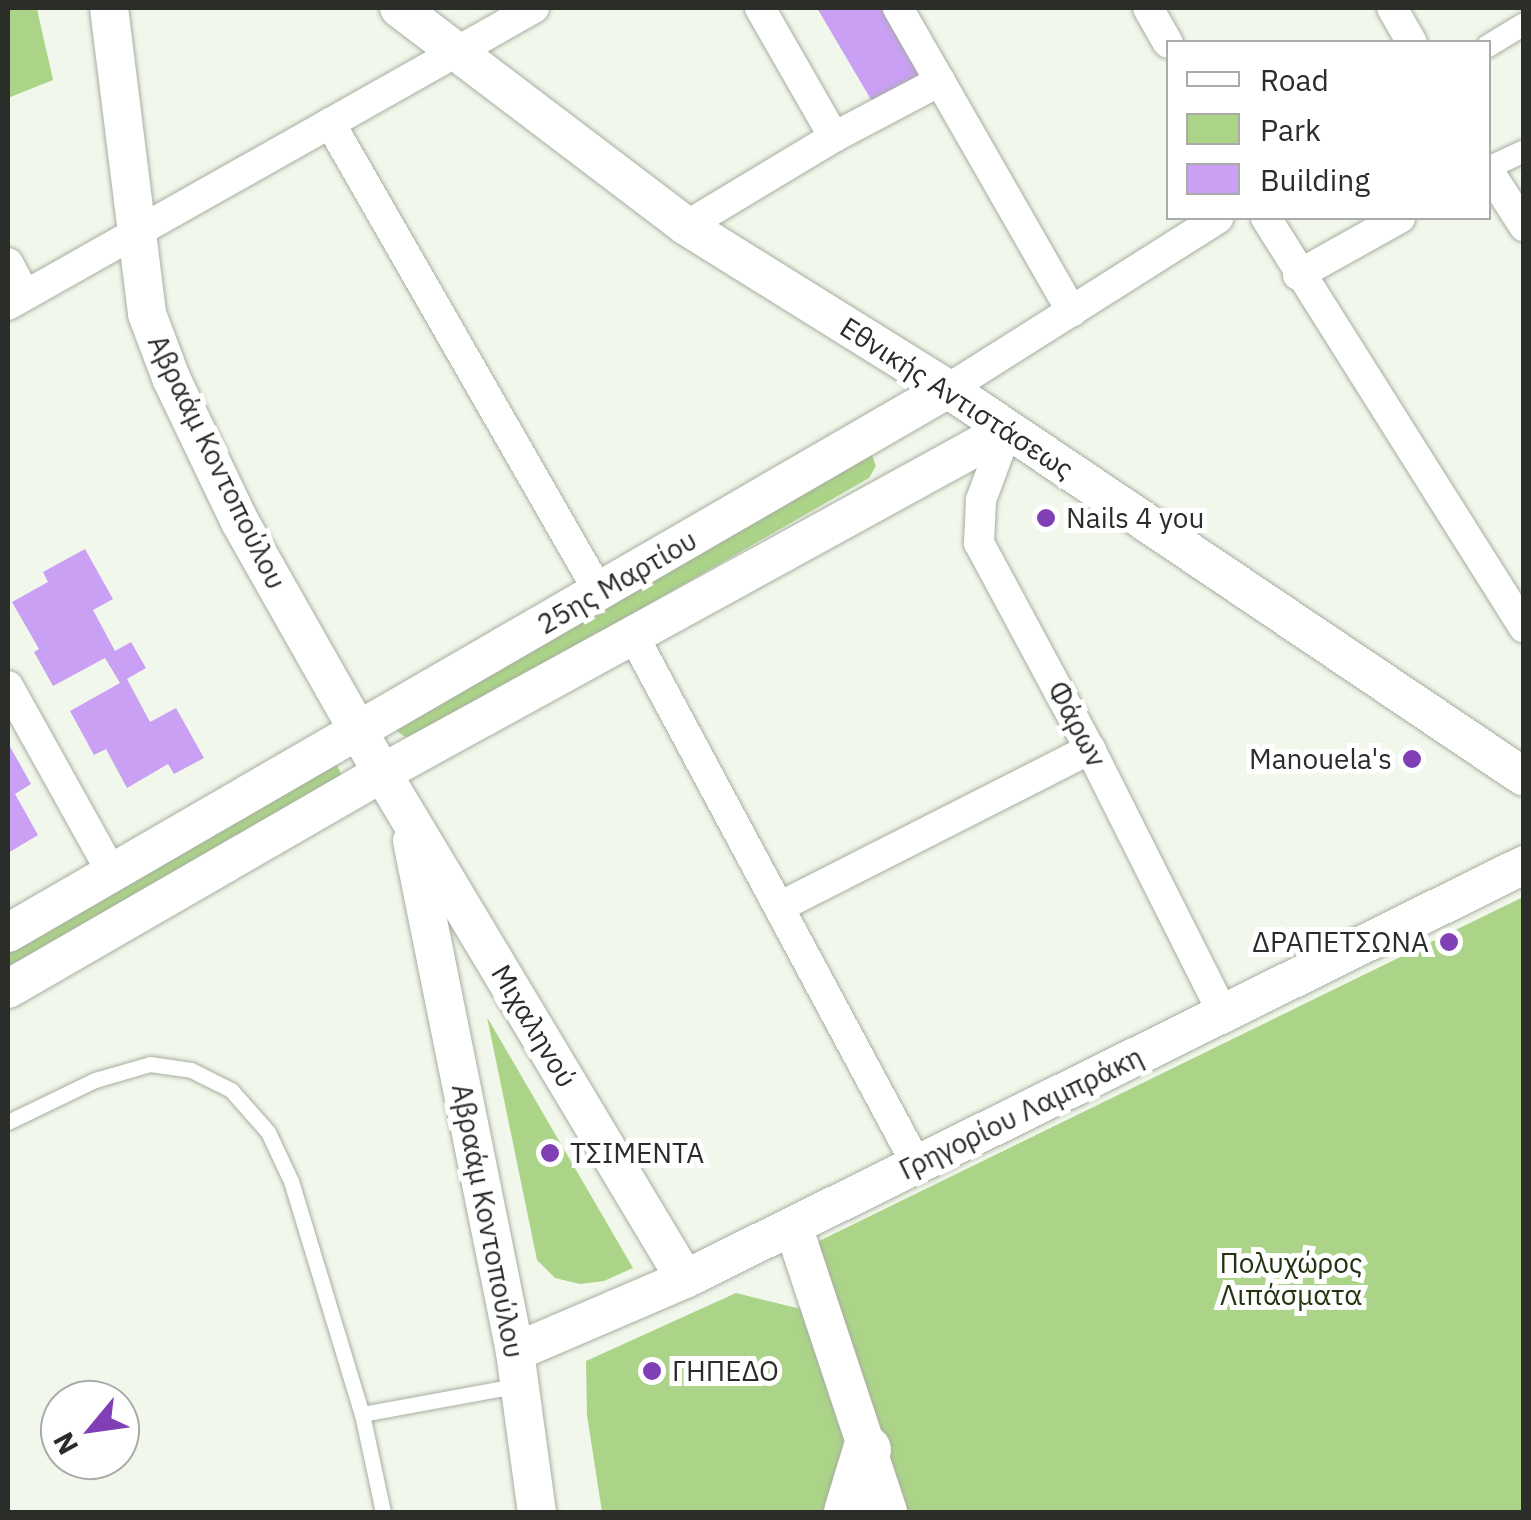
<!DOCTYPE html>
<meta charset="utf-8">
<style>
body{margin:0}
#map{position:relative;width:1531px;height:1520px;overflow:hidden;background:#f1f8eb;font-family:"IBM Plex Sans",sans-serif}
div>[style]{position:absolute}
.green>*{inset:0;background:#acd488}
.building>*{inset:0;background:#c9a0f3}
.roads{filter:drop-shadow(0 0 2px #a7aea1) drop-shadow(0 0 2px #a7aea1)}
.service>*{height:15px;margin:-7.5px;padding:0 7.5px;transform-origin:7.5px;border-radius:7.5px;background:#fff}
.pedestrian>*{height:22px;margin:-11px;padding:0 11px;transform-origin:11px;border-radius:11px;background:#fff}
.minor>*{height:30px;margin:-15px;padding:0 15px;transform-origin:15px;border-radius:15px;background:#fff}
.tertiary>*{height:38px;margin:-19px;padding:0 19px;transform-origin:19px;border-radius:19px;background:#fff}
.primary>*{height:48px;margin:-24px;padding:0 24px;transform-origin:24px;border-radius:24px;background:#fff}
.dots>*{width:28px;height:28px;translate:-50% -50%;box-sizing:border-box;border:5px solid #fff;border-radius:50%}
span{translate:-50% -50%;white-space:nowrap;text-align:center;line-height:1.15;-webkit-text-stroke:10px #fff;paint-order:stroke}
.street-label{font-size:28px;color:#2a2d28}
.poi-label{font-size:28px;color:#2a2d28}
.left{translate:0 -50%;text-align:left}
.right{translate:-100% -50%;text-align:right}
.park-label{font-size:28px;color:#233411}
.frame{position:absolute;inset:0;border:10px solid #2a2d28;pointer-events:none}
.legend{position:absolute;left:1166px;top:40px;width:325px;height:180px;box-sizing:border-box;background:#fff;border:2px solid #aaaba9;margin:0;padding:12px 18px;list-style:none;font-size:30px;color:#2a2d28}
.legend li{display:flex;align-items:center;gap:20px;height:50px}
.legend b{width:50px;border:2px solid #aaaba9}
.north{position:absolute;left:40px;top:1380px;width:100px;height:100px;box-sizing:border-box;background:#fff;border:2px solid #aaaba9;border-radius:50%;rotate:241deg;font-size:28px;font-weight:700;line-height:40px;text-align:center;color:#2a2d28}
.north::after{content:'';display:block;margin:auto;width:35px;height:45px;background:#803fb4;clip-path:polygon(50% 0,100% 100%,50% 72%,0 100%)}
</style>
<div id="map">
<div class="green">
<div style="clip-path:polygon(8px 8px,37px 9px,53px 80px,8px 98px)"></div>
<div style="clip-path:polygon(871px 453px,876px 466px,869px 478px,418px 737px,410px 740px,398px 732px,396px 727px)"></div>
<div style="clip-path:polygon(336px 763px,342px 776px,8px 976px,8px 941px)"></div>
<div style="clip-path:polygon(1523px 897px,1523px 1512px,905px 1512px,813px 1244px)"></div>
<div style="clip-path:polygon(487px 1017px,633px 1268px,604px 1281px,580px 1284px,555px 1278px,537px 1260px)"></div>
<div style="clip-path:polygon(736px 1293px,805px 1310px,849px 1433px,837px 1512px,602px 1512px,587px 1415px,586px 1361px)"></div>
</div>
<div class="building">
<div style="clip-path:polygon(817px 8px,881px 8px,921px 77px,873px 103px)"></div>
<div style="clip-path:polygon(85px 549px,113px 599px,93px 610px,115px 651px,131px 642px,146px 668px,127px 679px,150px 722px,176px 708px,204px 758px,174px 774px,168px 764px,127px 788px,106px 749px,94px 755px,70px 711px,120px 683px,105px 658px,53px 686px,34px 652px,39px 649px,12px 602px,48px 582px,43px 572px)"></div>
<div style="clip-path:polygon(8px 743px,31px 784px,15px 794px,38px 835px,8px 853px)"></div>
</div>
<div class="roads">
<div class="service">
<div style="left:8px;top:1122px;width:97px;rotate:-25.8deg"></div>
<div style="left:95px;top:1080px;width:57px;rotate:-16.2deg"></div>
<div style="left:150px;top:1064px;width:41px;rotate:8.3deg"></div>
<div style="left:191px;top:1070px;width:45px;rotate:26.6deg"></div>
<div style="left:231px;top:1090px;width:56px;rotate:48.6deg"></div>
<div style="left:268px;top:1132px;width:54px;rotate:64.9deg"></div>
<div style="left:291px;top:1181px;width:244px;rotate:73.1deg"></div>
<div style="left:383px;top:1512px;width:100px;rotate:-102.1deg"></div>
<div style="left:362px;top:1414px;width:161px;rotate:-10.4deg"></div>
</div>
<div class="pedestrian">
<div style="left:1488px;top:46px;width:42px;rotate:-31.4deg"></div>
<div style="left:1488px;top:168px;width:40px;rotate:-25deg"></div>
</div>
<div class="minor">
<div style="left:760px;top:8px;width:149px;rotate:60.2deg"></div>
<div style="left:898px;top:8px;width:350px;rotate:60.2deg"></div>
<div style="left:1148px;top:8px;width:40px;rotate:60.3deg"></div>
<div style="left:1392px;top:8px;width:39px;rotate:60deg"></div>
<div style="left:330px;top:123px;width:541px;rotate:60.16deg"></div>
<div style="left:1488px;top:170px;width:67px;rotate:57.3deg"></div>
<div style="left:1266px;top:218px;width:484px;rotate:57.8deg"></div>
<div style="left:686px;top:226px;width:173px;rotate:-31deg"></div>
<div style="left:834px;top:137px;width:120px;rotate:-27.8deg"></div>
<div style="left:8px;top:263px;width:36px;rotate:62deg"></div>
<div style="left:1298px;top:275px;width:117px;rotate:-29.2deg"></div>
<div style="left:8px;top:305px;width:604px;rotate:-29.45deg"></div>
<div style="left:948px;top:389px;width:320px;rotate:-32.3deg"></div>
<div style="left:1007px;top:430px;width:75px;rotate:110.4deg"></div>
<div style="left:981px;top:500px;width:43px;rotate:92.7deg"></div>
<div style="left:979px;top:543px;width:234px;rotate:61.7deg"></div>
<div style="left:1090px;top:749px;width:296px;rotate:63.3deg"></div>
<div style="left:633px;top:635px;width:601px;rotate:61.82deg"></div>
<div style="left:8px;top:686px;width:214px;rotate:60.9deg"></div>
<div style="left:781px;top:906px;width:347px;rotate:-26.9deg"></div>
</div>
<div class="tertiary">
<div style="left:109px;top:8px;width:308px;rotate:82.9deg"></div>
<div style="left:147px;top:314px;width:68px;rotate:69.4deg"></div>
<div style="left:171px;top:378px;width:160px;rotate:64.4deg"></div>
<div style="left:240px;top:522px;width:288px;rotate:60.5deg"></div>
<div style="left:382px;top:773px;width:590px;rotate:59.09deg"></div>
<div style="left:399px;top:8px;width:360px;rotate:37.2deg"></div>
<div style="left:686px;top:226px;width:309px;rotate:31.9deg"></div>
<div style="left:948px;top:389px;width:694px;rotate:33.96deg"></div>
<div style="left:412px;top:841px;width:521px;rotate:78.6deg"></div>
<div style="left:515px;top:1352px;width:162px;rotate:82.2deg"></div>
<div style="left:8px;top:933px;width:1086px;rotate:-30.06deg"></div>
<div style="left:8px;top:989px;width:432px;rotate:-30deg"></div>
<div style="left:382px;top:773px;width:713px;rotate:-28.76deg"></div>
<div style="left:793px;top:1226px;width:301px;rotate:71.6deg"></div>
<div style="left:515px;top:1352px;width:185px;rotate:-23.2deg"></div>
<div style="left:685px;top:1279px;width:936px;rotate:-26.26deg"></div>
</div>
<div class="primary">
<div style="left:848px;top:1512px;width:65px;rotate:-73deg"></div>
</div>
</div>
<div class="dots">
<div style="left:1046px;top:518px;background:#803fb4"></div>
<div style="left:1412px;top:759px;background:#803fb4"></div>
<div style="left:1449px;top:942px;background:#803fb4"></div>
<div style="left:550px;top:1153px;background:#803fb4"></div>
<div style="left:652px;top:1371px;background:#803fb4"></div>
</div>
<div class="street-label">
<span style="left:957px;top:398px;rotate:33deg">Εθνικής Αντιστάσεως</span>
<span style="left:217px;top:462px;rotate:64deg">Αβραάμ Κοντοπούλου</span>
<span style="left:617px;top:582px;rotate:-30deg">25ης Μαρτίου</span>
<span style="left:1077px;top:724px;rotate:62deg">Φάρων</span>
<span style="left:534px;top:1026px;rotate:59deg">Μιχαληνού</span>
<span style="left:1021px;top:1113px;rotate:-26deg">Γρηγορίου Λαμπράκη</span>
<span style="left:488px;top:1221px;rotate:79deg">Αβραάμ Κοντοπούλου</span>
</div>
<div class="poi-label">
<span class="left" style="left:1066px;top:518px">Nails 4 you</span>
<span class="right" style="left:1392px;top:759px">Manouela's</span>
<span class="right" style="left:1429px;top:942px">ΔΡΑΠΕΤΣΩΝΑ</span>
<span class="left" style="left:570px;top:1153px">ΤΣΙΜΕΝΤΑ</span>
<span class="left" style="left:672px;top:1371px">ΓΗΠΕΔΟ</span>
</div>
<div class="park-label">
<span style="left:1291px;top:1279px">Πολυχώρος<br>Λιπάσματα</span>
</div>
<div class="frame"></div>
<ul class="legend">
<li><b style="height:12px;background:#fff"></b>Road</li>
<li><b style="height:28px;background:#acd488"></b>Park</li>
<li><b style="height:28px;background:#c9a0f3"></b>Building</li>
</ul>
<div class="north">N</div>
</div>
